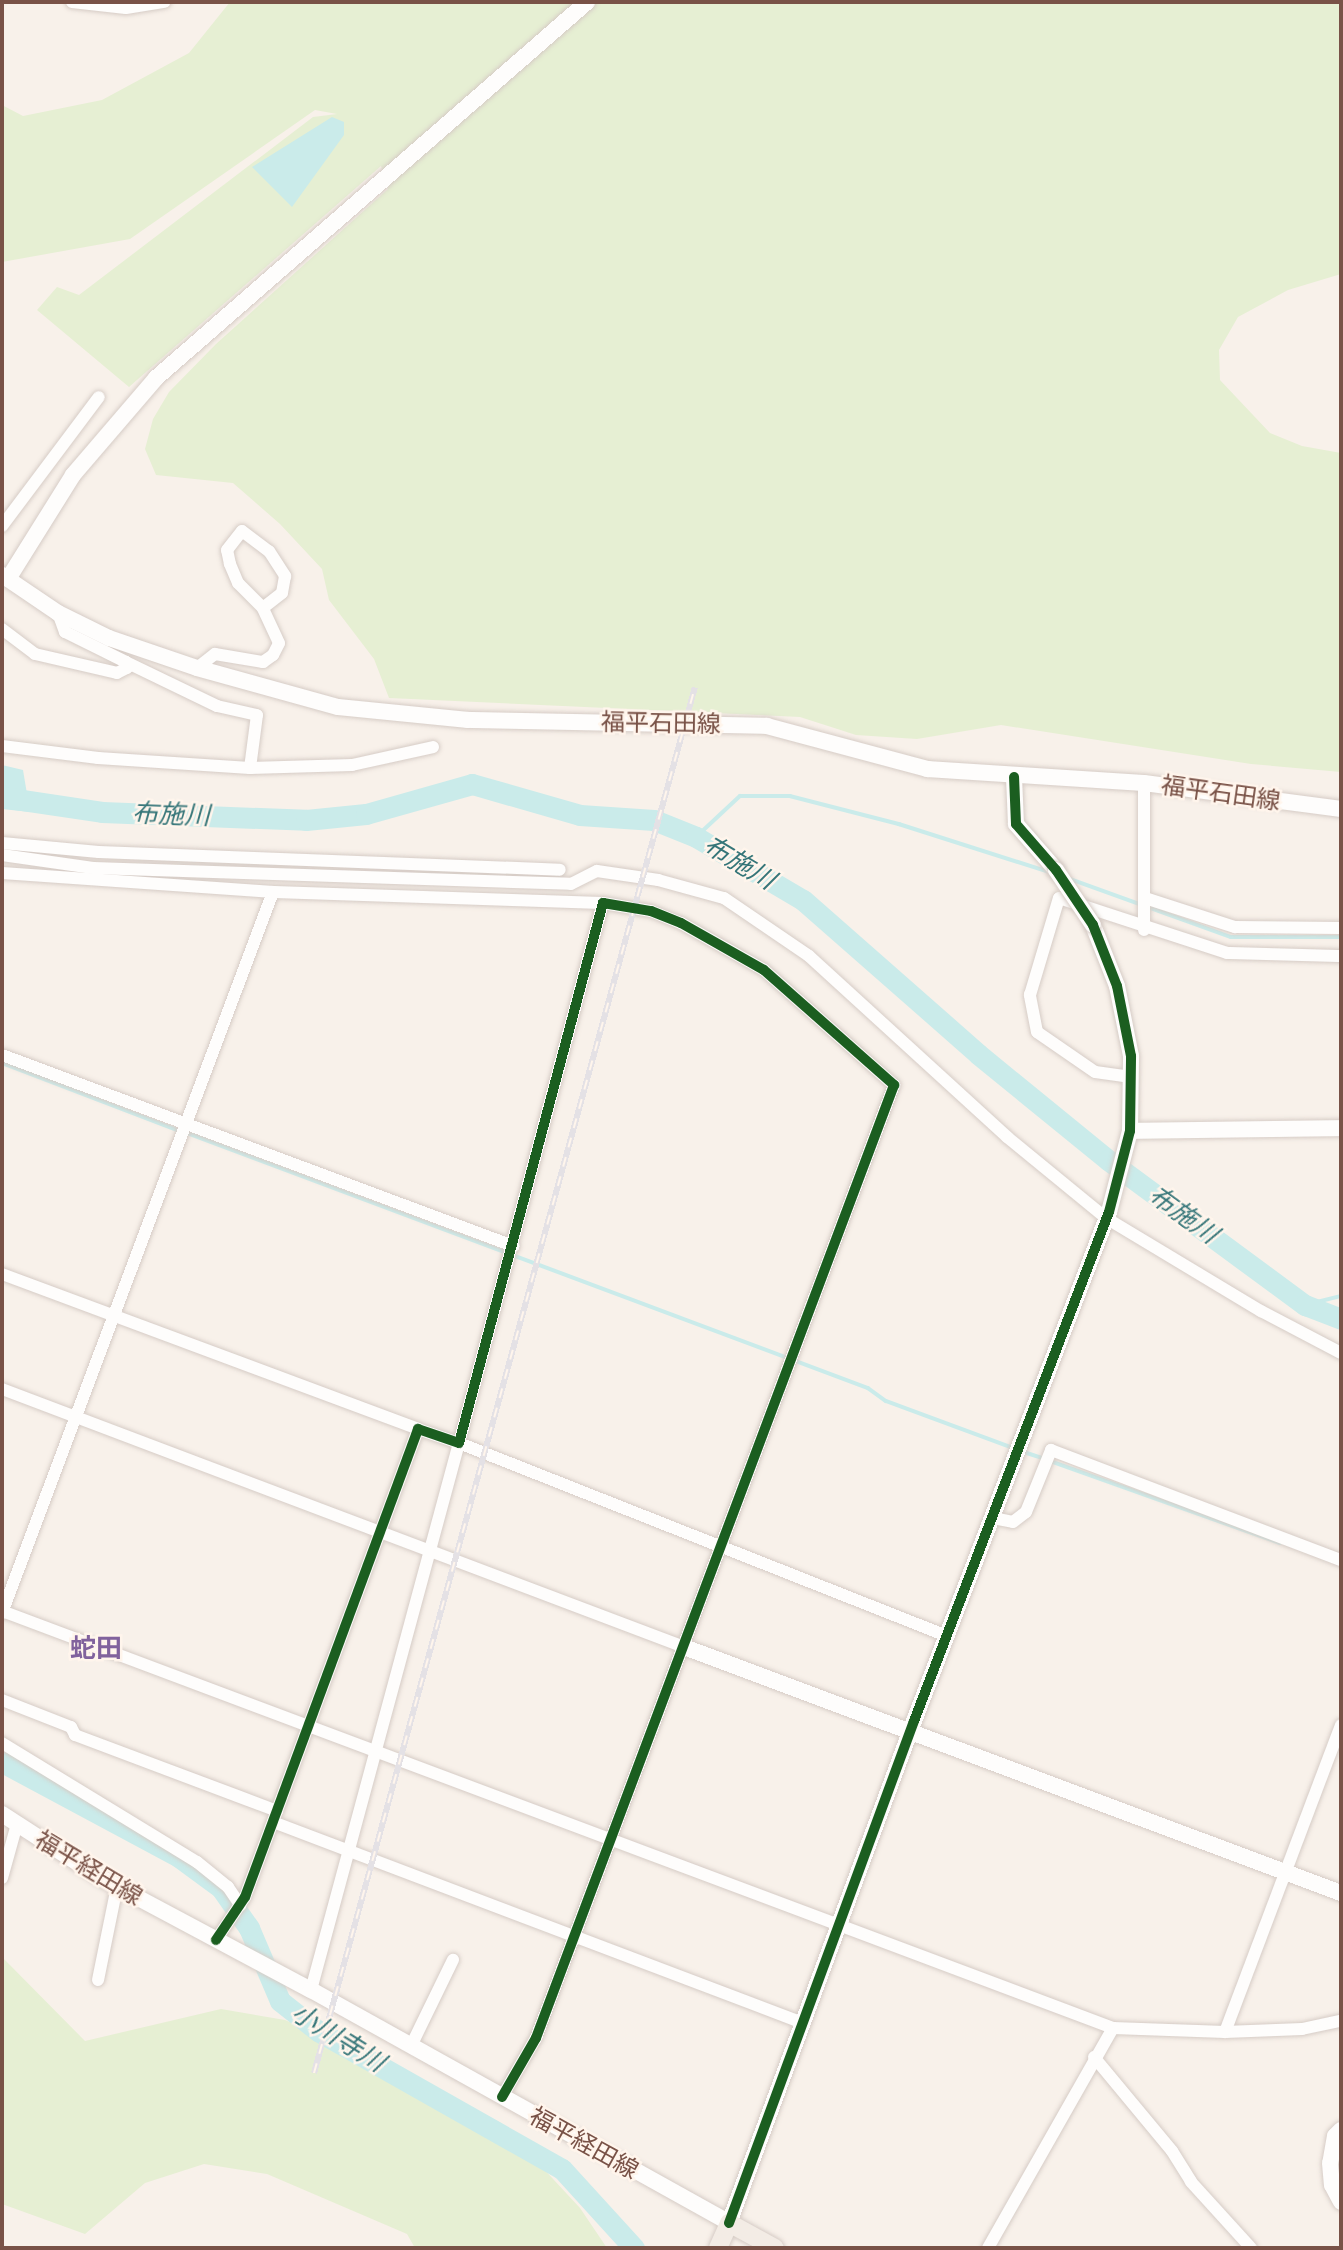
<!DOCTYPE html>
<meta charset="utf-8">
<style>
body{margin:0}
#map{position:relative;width:1343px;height:2250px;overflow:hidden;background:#f8f1ea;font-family:"DM Sans","Noto Sans JP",sans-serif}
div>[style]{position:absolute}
.green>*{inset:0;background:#e6efd3}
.water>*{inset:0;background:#caebea}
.stream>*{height:3.5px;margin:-1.75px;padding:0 1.75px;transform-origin:1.75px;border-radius:1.75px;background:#caebea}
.river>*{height:21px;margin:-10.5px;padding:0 10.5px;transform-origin:10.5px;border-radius:10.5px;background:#caebea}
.roads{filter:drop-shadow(0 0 2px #d6ccc6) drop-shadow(0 0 2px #d6ccc6)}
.street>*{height:12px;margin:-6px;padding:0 6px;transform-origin:6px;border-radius:6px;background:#fefdfc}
.secondary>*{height:16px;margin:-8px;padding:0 8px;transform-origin:8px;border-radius:8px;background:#fefdfc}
.primary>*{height:18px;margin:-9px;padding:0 9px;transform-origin:9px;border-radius:9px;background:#f3ece5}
.rail>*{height:6px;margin-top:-3px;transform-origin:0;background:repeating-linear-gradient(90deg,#fff5ec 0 10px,#e4e1e5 0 20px);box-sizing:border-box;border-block:2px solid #e4e1e5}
.bridges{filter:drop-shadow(0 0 2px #d7ccc6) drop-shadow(0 0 2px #d7ccc6)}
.secondary-bridge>*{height:16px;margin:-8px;padding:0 8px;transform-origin:8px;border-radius:8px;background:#fefdfc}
.cycleway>*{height:10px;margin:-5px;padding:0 5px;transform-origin:5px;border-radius:5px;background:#1b5e20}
span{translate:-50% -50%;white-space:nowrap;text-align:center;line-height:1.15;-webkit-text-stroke:5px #fff5ec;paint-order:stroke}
.street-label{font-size:24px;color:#795247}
.water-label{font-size:26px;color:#367679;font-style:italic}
.neighbourhood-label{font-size:26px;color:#81629d;font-weight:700}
.frame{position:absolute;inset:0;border:4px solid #795247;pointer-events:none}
</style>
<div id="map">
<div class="green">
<div style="clip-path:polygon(230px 2px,1341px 2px,1341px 274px,1288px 290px,1238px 317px,1219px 350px,1220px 380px,1270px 433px,1302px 446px,1341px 453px,1341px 772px,1251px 764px,1001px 725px,917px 739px,856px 735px,800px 717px,389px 698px,374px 659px,329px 600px,322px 569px,280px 524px,233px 483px,156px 475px,145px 449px,153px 419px,169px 392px,216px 344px,388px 189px,381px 166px,129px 387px,37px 310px,57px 287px,79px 295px,313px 117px,337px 114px,315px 110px,130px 239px,2px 262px,2px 105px,23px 116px,102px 100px,189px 53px)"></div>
<div style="clip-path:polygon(2px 1957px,85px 2041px,221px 2009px,285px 2020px,401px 2071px,501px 2123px,580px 2208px,607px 2248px,415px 2248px,407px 2234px,267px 2174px,204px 2164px,145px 2183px,85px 2234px,2px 2204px)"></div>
</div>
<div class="water">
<div style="clip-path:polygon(332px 117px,344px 122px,344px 135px,292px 207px,252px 167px)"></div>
<div style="clip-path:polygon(2px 765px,23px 770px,30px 812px,2px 809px)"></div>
</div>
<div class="stream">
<div style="left:696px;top:837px;width:60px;rotate:-43deg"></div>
<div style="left:740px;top:796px;width:50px"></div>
<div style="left:790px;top:796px;width:113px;rotate:14.4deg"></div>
<div style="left:899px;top:824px;width:157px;rotate:17.7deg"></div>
<div style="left:1070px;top:879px;width:171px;rotate:19.8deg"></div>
<div style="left:1231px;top:937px;width:110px"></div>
<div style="left:2px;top:1063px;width:191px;rotate:20.9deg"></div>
<div style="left:187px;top:1133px;width:727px;rotate:20.53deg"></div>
<div style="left:868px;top:1388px;width:22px;rotate:36deg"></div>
<div style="left:886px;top:1401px;width:135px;rotate:20.3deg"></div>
<div style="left:1305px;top:1305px;width:37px;rotate:-14deg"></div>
<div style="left:1024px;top:1452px;width:20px;rotate:18deg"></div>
<div style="left:1050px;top:1461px;width:244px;rotate:19.6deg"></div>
</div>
<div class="river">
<div style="left:2px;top:797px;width:101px;rotate:8.5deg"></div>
<div style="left:102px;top:812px;width:204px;rotate:2.2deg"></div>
<div style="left:306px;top:820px;width:60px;rotate:-5.7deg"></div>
<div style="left:366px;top:814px;width:110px;rotate:-15.8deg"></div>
<div style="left:472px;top:784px;width:112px;rotate:16deg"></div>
<div style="left:580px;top:815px;width:74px;rotate:3.9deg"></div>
<div style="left:654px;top:820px;width:45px;rotate:22deg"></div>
<div style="left:696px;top:837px;width:124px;rotate:30.5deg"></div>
<div style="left:803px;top:900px;width:233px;rotate:41.3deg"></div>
<div style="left:978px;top:1054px;width:168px;rotate:39.2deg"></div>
<div style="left:1108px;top:1160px;width:245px;rotate:36.4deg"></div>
<div style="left:1305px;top:1305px;width:39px;rotate:21deg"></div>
<div style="left:2px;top:1762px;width:201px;rotate:28.2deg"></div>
<div style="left:179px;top:1857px;width:52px;rotate:36.4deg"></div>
<div style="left:221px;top:1888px;width:49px;rotate:55deg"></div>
<div style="left:249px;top:1928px;width:79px;rotate:67deg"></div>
<div style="left:280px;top:2001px;width:48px;rotate:38.3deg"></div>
<div style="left:318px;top:2031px;width:280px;rotate:29.5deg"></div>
<div style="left:562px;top:2169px;width:107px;rotate:47.7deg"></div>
</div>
<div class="roads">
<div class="street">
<div style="left:72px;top:2px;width:54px;rotate:6.3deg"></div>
<div style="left:126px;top:8px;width:39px;rotate:-9deg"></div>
<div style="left:2px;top:526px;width:161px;rotate:-53.1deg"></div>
<div style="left:2px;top:629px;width:41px;rotate:37.1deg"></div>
<div style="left:35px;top:654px;width:84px;rotate:13deg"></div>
<div style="left:117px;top:673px;width:11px;rotate:-27deg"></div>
<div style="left:127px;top:668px;width:6px;rotate:-99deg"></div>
<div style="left:126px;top:662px;width:68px;rotate:-153.8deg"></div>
<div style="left:65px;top:632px;width:20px;rotate:-110deg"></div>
<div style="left:197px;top:668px;width:23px;rotate:-38deg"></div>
<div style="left:215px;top:654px;width:49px;rotate:9.5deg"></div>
<div style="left:263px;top:662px;width:12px;rotate:-35deg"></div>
<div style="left:273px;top:655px;width:13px;rotate:-63deg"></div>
<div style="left:279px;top:643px;width:38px;rotate:-115deg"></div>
<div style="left:263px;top:608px;width:35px;rotate:-135deg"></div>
<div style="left:238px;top:583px;width:21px;rotate:-113deg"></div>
<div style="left:230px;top:564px;width:14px;rotate:-102deg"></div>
<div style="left:227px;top:550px;width:24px;rotate:-52deg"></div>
<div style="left:242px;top:531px;width:34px;rotate:37deg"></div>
<div style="left:269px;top:551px;width:30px;rotate:57deg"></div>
<div style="left:285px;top:576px;width:17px;rotate:100deg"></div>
<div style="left:282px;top:593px;width:24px;rotate:142deg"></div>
<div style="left:2px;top:746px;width:97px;rotate:7.1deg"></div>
<div style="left:98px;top:758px;width:152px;rotate:3.8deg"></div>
<div style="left:250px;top:768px;width:53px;rotate:-82.5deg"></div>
<div style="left:257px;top:715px;width:41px;rotate:-167.3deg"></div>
<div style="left:217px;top:706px;width:101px;rotate:-154.2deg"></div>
<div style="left:250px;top:768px;width:102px;rotate:-1.7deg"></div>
<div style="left:352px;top:765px;width:83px;rotate:-12.5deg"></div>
<div style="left:1144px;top:783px;width:147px;rotate:90deg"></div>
<div style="left:2px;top:843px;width:97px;rotate:5.3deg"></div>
<div style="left:99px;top:852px;width:461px;rotate:2.2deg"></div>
<div style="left:2px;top:855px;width:92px;rotate:8.1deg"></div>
<div style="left:93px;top:868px;width:478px;rotate:1.9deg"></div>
<div style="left:571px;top:884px;width:29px;rotate:-27deg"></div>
<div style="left:597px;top:871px;width:62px;rotate:8.4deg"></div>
<div style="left:658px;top:880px;width:68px;rotate:15.3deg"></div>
<div style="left:724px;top:898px;width:103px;rotate:34.3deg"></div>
<div style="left:809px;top:956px;width:268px;rotate:42.4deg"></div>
<div style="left:1007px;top:1137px;width:128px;rotate:39.3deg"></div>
<div style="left:1106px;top:1218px;width:181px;rotate:31deg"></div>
<div style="left:1261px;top:1311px;width:90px;rotate:27.7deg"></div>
<div style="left:2px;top:873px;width:272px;rotate:4deg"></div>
<div style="left:1145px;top:898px;width:95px;rotate:17.9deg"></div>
<div style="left:1235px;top:927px;width:106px;rotate:0.5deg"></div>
<div style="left:2px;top:1055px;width:546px;rotate:20.49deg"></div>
<div style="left:1131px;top:1077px;width:36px;rotate:-172deg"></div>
<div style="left:1095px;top:1072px;width:70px;rotate:-145.4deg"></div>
<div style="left:1037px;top:1032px;width:38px;rotate:-101deg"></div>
<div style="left:1030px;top:995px;width:101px;rotate:-73.4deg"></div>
<div style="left:1059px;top:898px;width:177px;rotate:18.1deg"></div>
<div style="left:1227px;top:953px;width:114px;rotate:1.5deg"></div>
<div style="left:2px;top:1274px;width:444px;rotate:20.4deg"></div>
<div style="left:2px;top:1389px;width:729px;rotate:20.72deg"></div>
<div style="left:993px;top:1518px;width:20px;rotate:11deg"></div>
<div style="left:1013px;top:1522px;width:16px;rotate:-38deg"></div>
<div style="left:1026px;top:1512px;width:67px;rotate:-68deg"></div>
<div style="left:1051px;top:1450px;width:310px;rotate:20.8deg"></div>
<div style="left:2px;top:1611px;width:1187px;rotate:20.57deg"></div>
<div style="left:1113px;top:2028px;width:112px;rotate:2deg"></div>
<div style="left:1225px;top:2032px;width:77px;rotate:-2.2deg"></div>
<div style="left:1302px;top:2029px;width:40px;rotate:-12deg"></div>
<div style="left:2px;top:1613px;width:770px;rotate:-69.4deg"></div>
<div style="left:273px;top:892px;width:330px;rotate:1.9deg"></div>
<div style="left:2px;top:1700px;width:74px;rotate:21.4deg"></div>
<div style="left:71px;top:1727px;width:9px;rotate:63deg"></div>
<div style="left:75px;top:1735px;width:216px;rotate:20.6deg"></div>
<div style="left:2px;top:1743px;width:228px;rotate:31.4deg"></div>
<div style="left:197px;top:1862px;width:40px;rotate:39deg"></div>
<div style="left:228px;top:1887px;width:22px;rotate:56deg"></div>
<div style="left:273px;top:1822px;width:567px;rotate:20.77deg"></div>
<div style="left:2px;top:1878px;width:56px;rotate:-74.5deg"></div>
<div style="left:216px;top:1940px;width:52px;rotate:-56deg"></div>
<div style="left:245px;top:1897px;width:499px;rotate:-69.7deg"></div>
<div style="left:418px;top:1429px;width:43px;rotate:18.9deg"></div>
<div style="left:459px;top:1443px;width:559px;rotate:-75.07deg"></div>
<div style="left:603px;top:903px;width:49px;rotate:9.5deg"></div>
<div style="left:651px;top:911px;width:32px;rotate:22deg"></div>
<div style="left:681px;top:923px;width:95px;rotate:29.5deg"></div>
<div style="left:764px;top:970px;width:174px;rotate:41.5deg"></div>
<div style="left:894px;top:1085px;width:1018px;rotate:110.59deg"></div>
<div style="left:536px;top:2038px;width:68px;rotate:120deg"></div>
<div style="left:98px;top:1980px;width:95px;rotate:-78.5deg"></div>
<div style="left:311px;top:1990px;width:567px;rotate:-74.86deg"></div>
<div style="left:459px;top:1443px;width:525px;rotate:21.58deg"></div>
<div style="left:1225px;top:2032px;width:328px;rotate:-69.3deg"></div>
<div style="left:411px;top:2046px;width:96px;rotate:-64deg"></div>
<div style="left:1094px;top:2057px;width:122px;rotate:50.3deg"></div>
<div style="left:1172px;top:2151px;width:36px;rotate:58deg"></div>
<div style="left:1191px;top:2182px;width:89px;rotate:47.7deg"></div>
<div style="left:988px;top:2248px;width:253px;rotate:-60.4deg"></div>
</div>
<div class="secondary">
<div style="left:2px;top:575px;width:68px;rotate:34.2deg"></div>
<div style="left:58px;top:613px;width:57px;rotate:26.1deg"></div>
<div style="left:109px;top:638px;width:93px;rotate:18.8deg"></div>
<div style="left:197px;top:668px;width:146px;rotate:15.5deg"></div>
<div style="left:338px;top:707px;width:131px;rotate:5.7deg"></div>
<div style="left:468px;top:720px;width:299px;rotate:1.1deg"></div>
<div style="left:767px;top:726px;width:166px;rotate:15deg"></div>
<div style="left:927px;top:769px;width:217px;rotate:3.7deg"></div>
<div style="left:1144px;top:783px;width:199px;rotate:7.5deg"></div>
<div style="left:8px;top:579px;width:123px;rotate:-58deg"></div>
<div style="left:73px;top:475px;width:128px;rotate:-49.4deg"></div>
<div style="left:156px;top:378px;width:572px;rotate:-41.1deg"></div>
<div style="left:1014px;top:777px;width:47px;rotate:87.6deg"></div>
<div style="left:1016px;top:824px;width:61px;rotate:49deg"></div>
<div style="left:1130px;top:1131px;width:211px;rotate:-0.8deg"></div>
<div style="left:684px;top:1647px;width:702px;rotate:20.53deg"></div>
<div style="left:2px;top:1814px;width:118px;rotate:32.9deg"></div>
<div style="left:101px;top:1878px;width:238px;rotate:28.1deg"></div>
<div style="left:311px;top:1990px;width:479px;rotate:29.1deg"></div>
<div style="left:729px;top:2223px;width:535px;rotate:-69.77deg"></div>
<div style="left:914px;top:1721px;width:545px;rotate:-69.04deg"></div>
<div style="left:1109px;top:1212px;width:84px;rotate:-75.5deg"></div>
<div style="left:1130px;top:1131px;width:75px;rotate:-89.2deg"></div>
<div style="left:1131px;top:1056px;width:71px;rotate:-101.3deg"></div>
<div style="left:1117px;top:986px;width:66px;rotate:-111.5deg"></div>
<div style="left:1341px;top:2130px;width:8px;rotate:135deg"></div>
<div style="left:1335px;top:2136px;width:27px;rotate:100deg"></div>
<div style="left:1330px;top:2163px;width:22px;rotate:85deg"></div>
<div style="left:1332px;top:2185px;width:19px;rotate:62deg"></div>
</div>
<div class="primary">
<div style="left:718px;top:2248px;width:27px;rotate:-66deg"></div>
<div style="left:729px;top:2223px;width:52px;rotate:28.5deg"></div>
</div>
</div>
<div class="rail">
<div style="left:314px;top:2073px;width:1437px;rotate:-74.63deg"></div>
</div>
<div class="bridges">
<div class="secondary-bridge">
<div style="left:1056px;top:870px;width:66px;rotate:56.1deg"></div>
</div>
</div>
<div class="cycleway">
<div style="left:216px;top:1940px;width:52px;rotate:-56deg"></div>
<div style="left:245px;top:1897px;width:499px;rotate:-69.7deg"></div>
<div style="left:418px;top:1429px;width:43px;rotate:18.9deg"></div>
<div style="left:459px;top:1443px;width:559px;rotate:-75.07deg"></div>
<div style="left:603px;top:903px;width:49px;rotate:9.5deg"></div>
<div style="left:651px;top:911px;width:32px;rotate:22deg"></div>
<div style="left:681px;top:923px;width:95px;rotate:29.5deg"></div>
<div style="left:764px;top:970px;width:174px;rotate:41.5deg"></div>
<div style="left:894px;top:1085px;width:1018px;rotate:110.59deg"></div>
<div style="left:536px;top:2038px;width:68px;rotate:120deg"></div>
<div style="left:729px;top:2223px;width:535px;rotate:-69.77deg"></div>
<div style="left:914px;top:1721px;width:545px;rotate:-69.04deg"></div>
<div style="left:1109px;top:1212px;width:84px;rotate:-75.5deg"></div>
<div style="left:1130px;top:1131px;width:75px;rotate:-89.2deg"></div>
<div style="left:1131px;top:1056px;width:71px;rotate:-101.3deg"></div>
<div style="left:1117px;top:986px;width:66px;rotate:-111.5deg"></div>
<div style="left:1093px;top:925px;width:66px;rotate:-123.9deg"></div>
<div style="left:1056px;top:870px;width:61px;rotate:-131deg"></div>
<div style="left:1016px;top:824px;width:47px;rotate:-92.4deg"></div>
</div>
<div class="street-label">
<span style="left:661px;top:723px;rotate:1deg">福平石田線</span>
<span style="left:1221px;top:793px;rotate:8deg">福平石田線</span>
<span style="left:89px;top:1868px;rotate:31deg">福平経田線</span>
<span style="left:584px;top:2143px;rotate:29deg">福平経田線</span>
</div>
<div class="water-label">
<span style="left:171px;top:815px;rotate:2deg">布施川</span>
<span style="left:739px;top:863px;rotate:31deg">布施川</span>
<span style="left:1183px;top:1215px;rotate:36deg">布施川</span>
<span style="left:338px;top:2038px;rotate:32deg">小川寺川</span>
</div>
<div class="neighbourhood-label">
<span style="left:96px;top:1649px">蛇田</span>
</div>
<div class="frame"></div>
</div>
